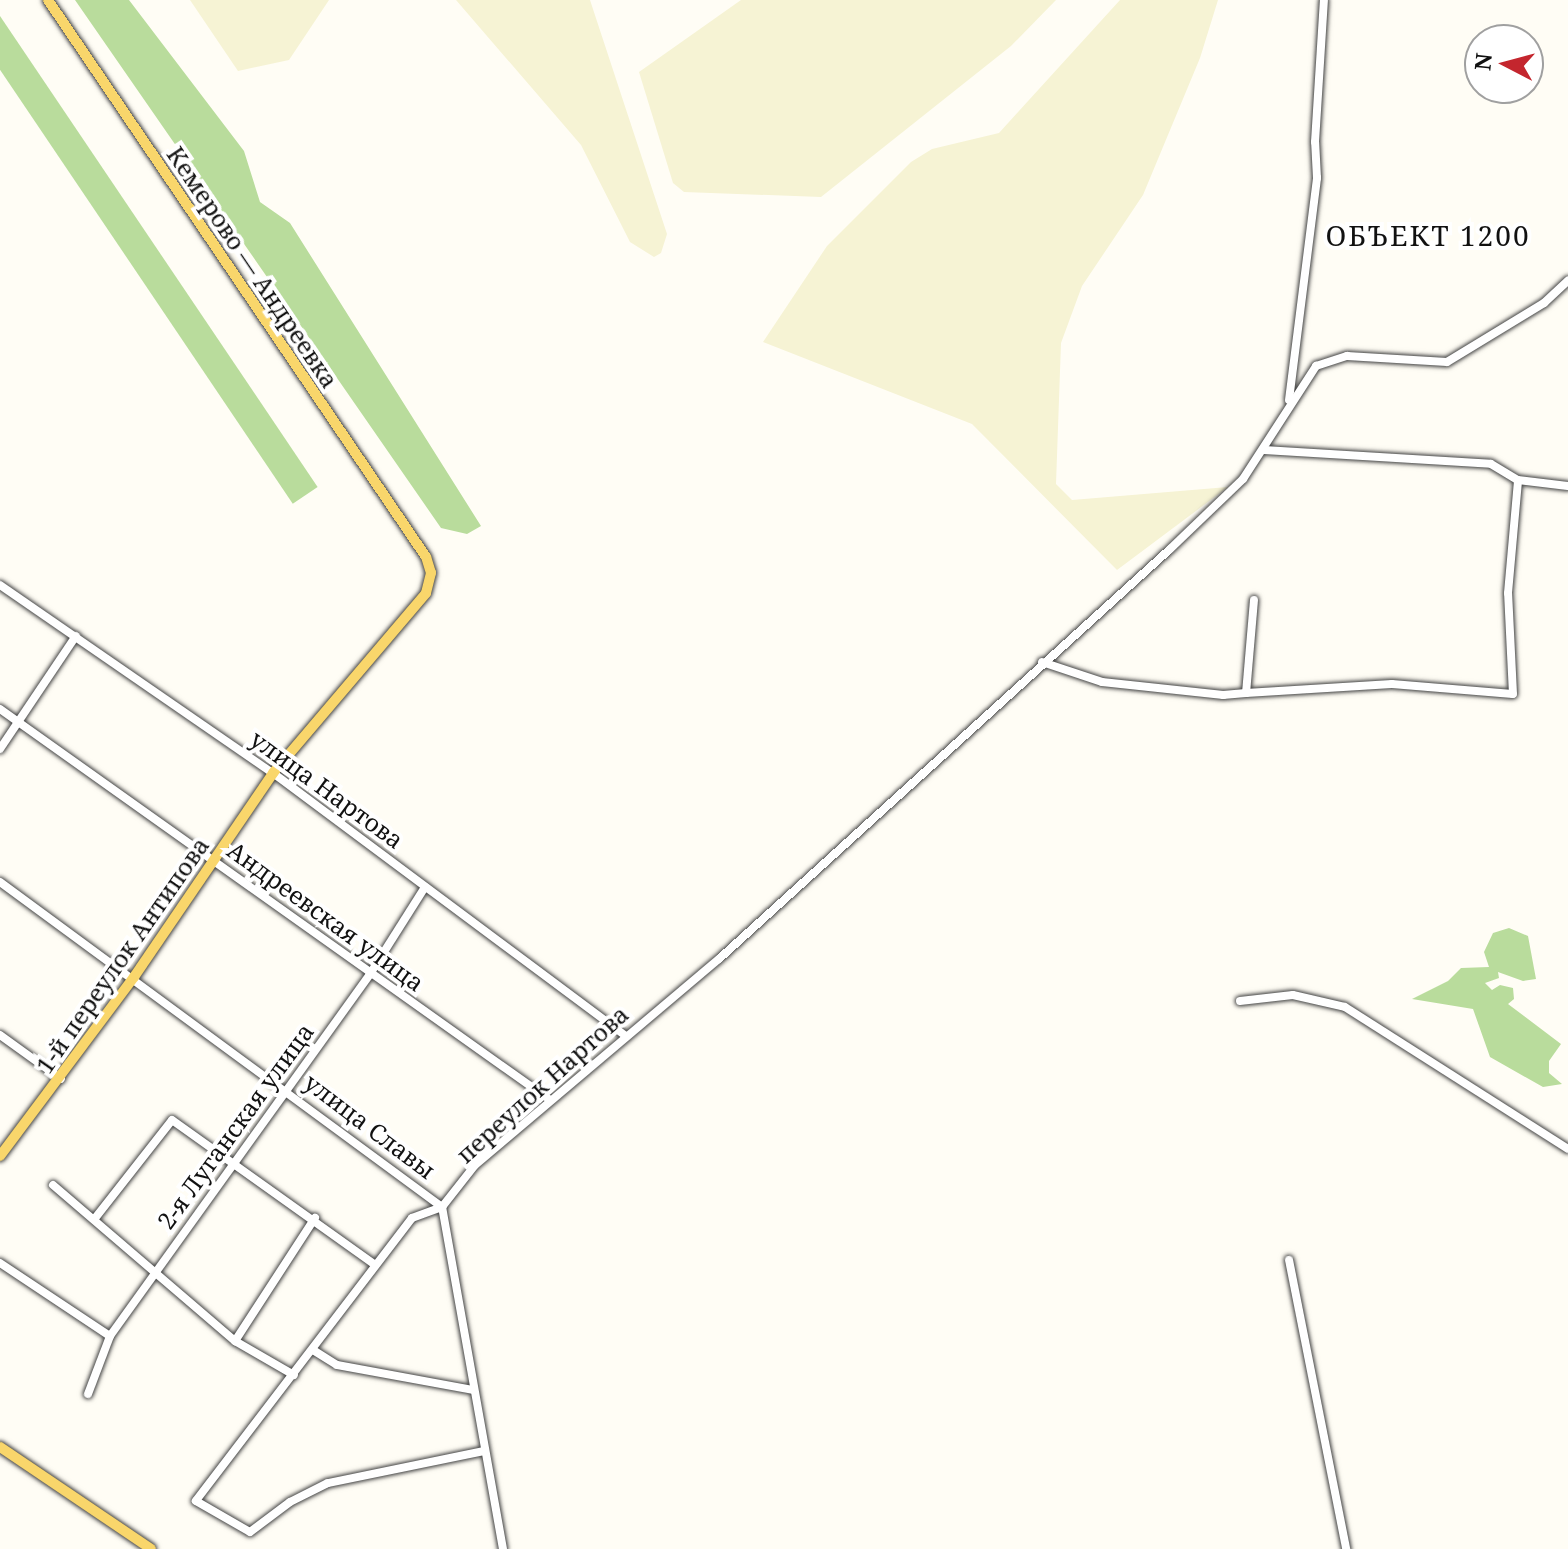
<!DOCTYPE html>
<meta charset="utf-8">
<style>
body{margin:0}
#map{position:relative;width:1568px;height:1549px;overflow:hidden;background:#fffdf5;font-family:"Noto Serif",serif}
div>[style]{position:absolute}
.farmland>*{inset:0;background:#f6f3d4}
.forest>*{inset:0;background:#b9dc9c;transform-origin:0 0}
.roads{filter:drop-shadow(0 0 2px #444) drop-shadow(0 0 2px #444)}
.minor>*{height:8px;margin:-4px;padding:0 4px;transform-origin:4px;border-radius:4px;background:#fff}
.major>*{height:10px;margin:-5px;padding:0 5px;transform-origin:5px;border-radius:5px;background:#f9d66b}
span{translate:-50% -50%;white-space:nowrap;text-align:center;line-height:1.15;-webkit-text-stroke:8px #fff;paint-order:stroke}
.street-label{font-size:24px;color:#111}
.quarter-label{font-size:28px;color:#111;letter-spacing:2px}
.north{position:absolute;left:1464px;top:24px;width:80px;height:80px;box-sizing:border-box;background:#fff;border:2px solid #a0a0a0;border-radius:50%;rotate:276deg;font-size:22px;font-weight:700;line-height:32px;text-align:center;color:#111}
.north::after{content:'';display:block;margin:auto;width:28px;height:36px;background:#c4262e;clip-path:polygon(50% 0,100% 100%,50% 72%,0 100%)}
</style>
<div id="map">
<div class="farmland">
<div style="clip-path:polygon(190px 0,329px 0,289px 60px,238px 71px)"></div>
<div style="clip-path:polygon(456px 0,590px 0,667px 234px,661px 253px,654px 257px,630px 242px,581px 145px)"></div>
<div style="clip-path:polygon(741px 0,1056px 0,1011px 46px,821px 197px,684px 192px,673px 183px,639px 72px)"></div>
<div style="clip-path:polygon(1120px 0,1218px 0,1200px 58px,1143px 195px,1082px 286px,1061px 343px,1056px 484px,1072px 500px,1228px 487px,1117px 570px,972px 424px,763px 342px,827px 246px,911px 162px,932px 149px,999px 133px)"></div>
</div>
<div class="forest">
<div style="clip-path:polygon(75px 0,129px 0,244px 151px,260px 202px,290px 223px,481px 526px,467px 534px,441px 528px)"></div>
<div style="left:0;top:16px;width:568px;height:30px;rotate:56deg"></div>
<div style="clip-path:polygon(1509px 928px,1528px 936px,1536px 979px,1523px 981px,1498px 972px,1499px 978px,1485px 983px,1492px 990px,1500px 985px,1513px 988px,1514px 999px,1508px 1004px,1561px 1044px,1549px 1061px,1549px 1073px,1562px 1084px,1543px 1087px,1490px 1057px,1473px 1009px,1412px 999px,1448px 981px,1461px 968px,1489px 967px,1484px 952px,1493px 933px)"></div>
</div>
<div class="roads">
<div class="minor">
<div style="left:1289px;top:400px;width:224px;rotate:-82.8deg"></div>
<div style="left:1317px;top:178px;width:36px;rotate:-93deg"></div>
<div style="left:1315px;top:142px;width:142px;rotate:-86.4deg"></div>
<div style="left:1264px;top:450px;width:227px;rotate:3.5deg"></div>
<div style="left:1491px;top:464px;width:31px;rotate:31deg"></div>
<div style="left:1518px;top:480px;width:50px;rotate:6.8deg"></div>
<div style="left:0;top:585px;width:331px;rotate:34.6deg"></div>
<div style="left:273px;top:773px;width:439px;rotate:36.7deg"></div>
<div style="left:1254px;top:600px;width:93px;rotate:94.9deg"></div>
<div style="left:1246px;top:693px;width:146px;rotate:-3.5deg"></div>
<div style="left:1392px;top:684px;width:121px;rotate:4.7deg"></div>
<div style="left:1513px;top:694px;width:101px;rotate:-92.8deg"></div>
<div style="left:1508px;top:593px;width:113px;rotate:-84.9deg"></div>
<div style="left:1042px;top:662px;width:63px;rotate:18.4deg"></div>
<div style="left:1102px;top:682px;width:122px;rotate:6.1deg"></div>
<div style="left:1223px;top:695px;width:23px;rotate:-5deg"></div>
<div style="left:0;top:709px;width:675px;rotate:35.41deg"></div>
<div style="left:0;top:749px;width:136px;rotate:-56.1deg"></div>
<div style="left:0;top:882px;width:549px;rotate:36.33deg"></div>
<div style="left:442px;top:1207px;width:32px;rotate:160deg"></div>
<div style="left:412px;top:1218px;width:356px;rotate:127.4deg"></div>
<div style="left:196px;top:1501px;width:62px;rotate:29.9deg"></div>
<div style="left:250px;top:1532px;width:50px;rotate:-36.9deg"></div>
<div style="left:290px;top:1502px;width:42px;rotate:-26.6deg"></div>
<div style="left:328px;top:1483px;width:159px;rotate:-11.6deg"></div>
<div style="left:1240px;top:1001px;width:53px;rotate:-6.5deg"></div>
<div style="left:1293px;top:995px;width:53px;rotate:13deg"></div>
<div style="left:1345px;top:1007px;width:264px;rotate:32.5deg"></div>
<div style="left:0;top:1035px;width:75px;rotate:35.8deg"></div>
<div style="left:53px;top:1185px;width:240px;rotate:40.6deg"></div>
<div style="left:235px;top:1341px;width:68px;rotate:30deg"></div>
<div style="left:96px;top:1217px;width:123px;rotate:-51.9deg"></div>
<div style="left:172px;top:1120px;width:248px;rotate:35.5deg"></div>
<div style="left:1289px;top:1260px;width:295px;rotate:78.8deg"></div>
<div style="left:0;top:1263px;width:132px;rotate:33.6deg"></div>
<div style="left:235px;top:1341px;width:147px;rotate:-57deg"></div>
<div style="left:313px;top:1350px;width:28px;rotate:32deg"></div>
<div style="left:337px;top:1365px;width:138px;rotate:10.4deg"></div>
<div style="left:88px;top:1394px;width:62px;rotate:-69.2deg"></div>
<div style="left:110px;top:1336px;width:446px;rotate:-54.3deg"></div>
<div style="left:370px;top:974px;width:103px;rotate:-57.7deg"></div>
<div style="left:503px;top:1549px;width:347px;rotate:-100.1deg"></div>
<div style="left:442px;top:1207px;width:53px;rotate:-51.8deg"></div>
<div style="left:475px;top:1165px;width:319px;rotate:-40.2deg"></div>
<div style="left:719px;top:959px;width:610px;rotate:-42.27deg"></div>
<div style="left:1170px;top:549px;width:101px;rotate:-43.8deg"></div>
<div style="left:1243px;top:479px;width:135px;rotate:-57.1deg"></div>
<div style="left:1316px;top:366px;width:33px;rotate:-18deg"></div>
<div style="left:1347px;top:356px;width:100px;rotate:3.4deg"></div>
<div style="left:1447px;top:362px;width:114px;rotate:-31.3deg"></div>
<div style="left:1544px;top:303px;width:33px;rotate:-43deg"></div>
</div>
<div class="major">
<div style="left:0;top:1156px;width:224px;rotate:-53.2deg"></div>
<div style="left:134px;top:977px;width:247px;rotate:-55.7deg"></div>
<div style="left:273px;top:773px;width:236px;rotate:-49.6deg"></div>
<div style="left:426px;top:593px;width:21px;rotate:-76deg"></div>
<div style="left:431px;top:573px;width:17px;rotate:-107deg"></div>
<div style="left:426px;top:557px;width:673px;rotate:-124.16deg"></div>
<div style="left:0;top:1447px;width:182px;rotate:34deg"></div>
</div>
</div>
<div class="street-label">
<span style="left:253px;top:267px;rotate:56deg">Кемерово — Андреевка</span>
<span style="left:327px;top:789px;rotate:36deg">улица Нартова</span>
<span style="left:326px;top:916px;rotate:36deg">Андреевская улица</span>
<span style="left:122px;top:955px;rotate:-55deg">1-й переулок Антипова</span>
<span style="left:542px;top:1084px;rotate:-42deg">переулок Нартова</span>
<span style="left:235px;top:1126px;rotate:-54deg">2-я Луганская улица</span>
<span style="left:370px;top:1126px;rotate:37deg">улица Славы</span>
</div>
<div class="quarter-label">
<span style="left:1428px;top:235px">ОБЪЕКТ 1200</span>
</div>
<div class="north">N</div>
</div>
